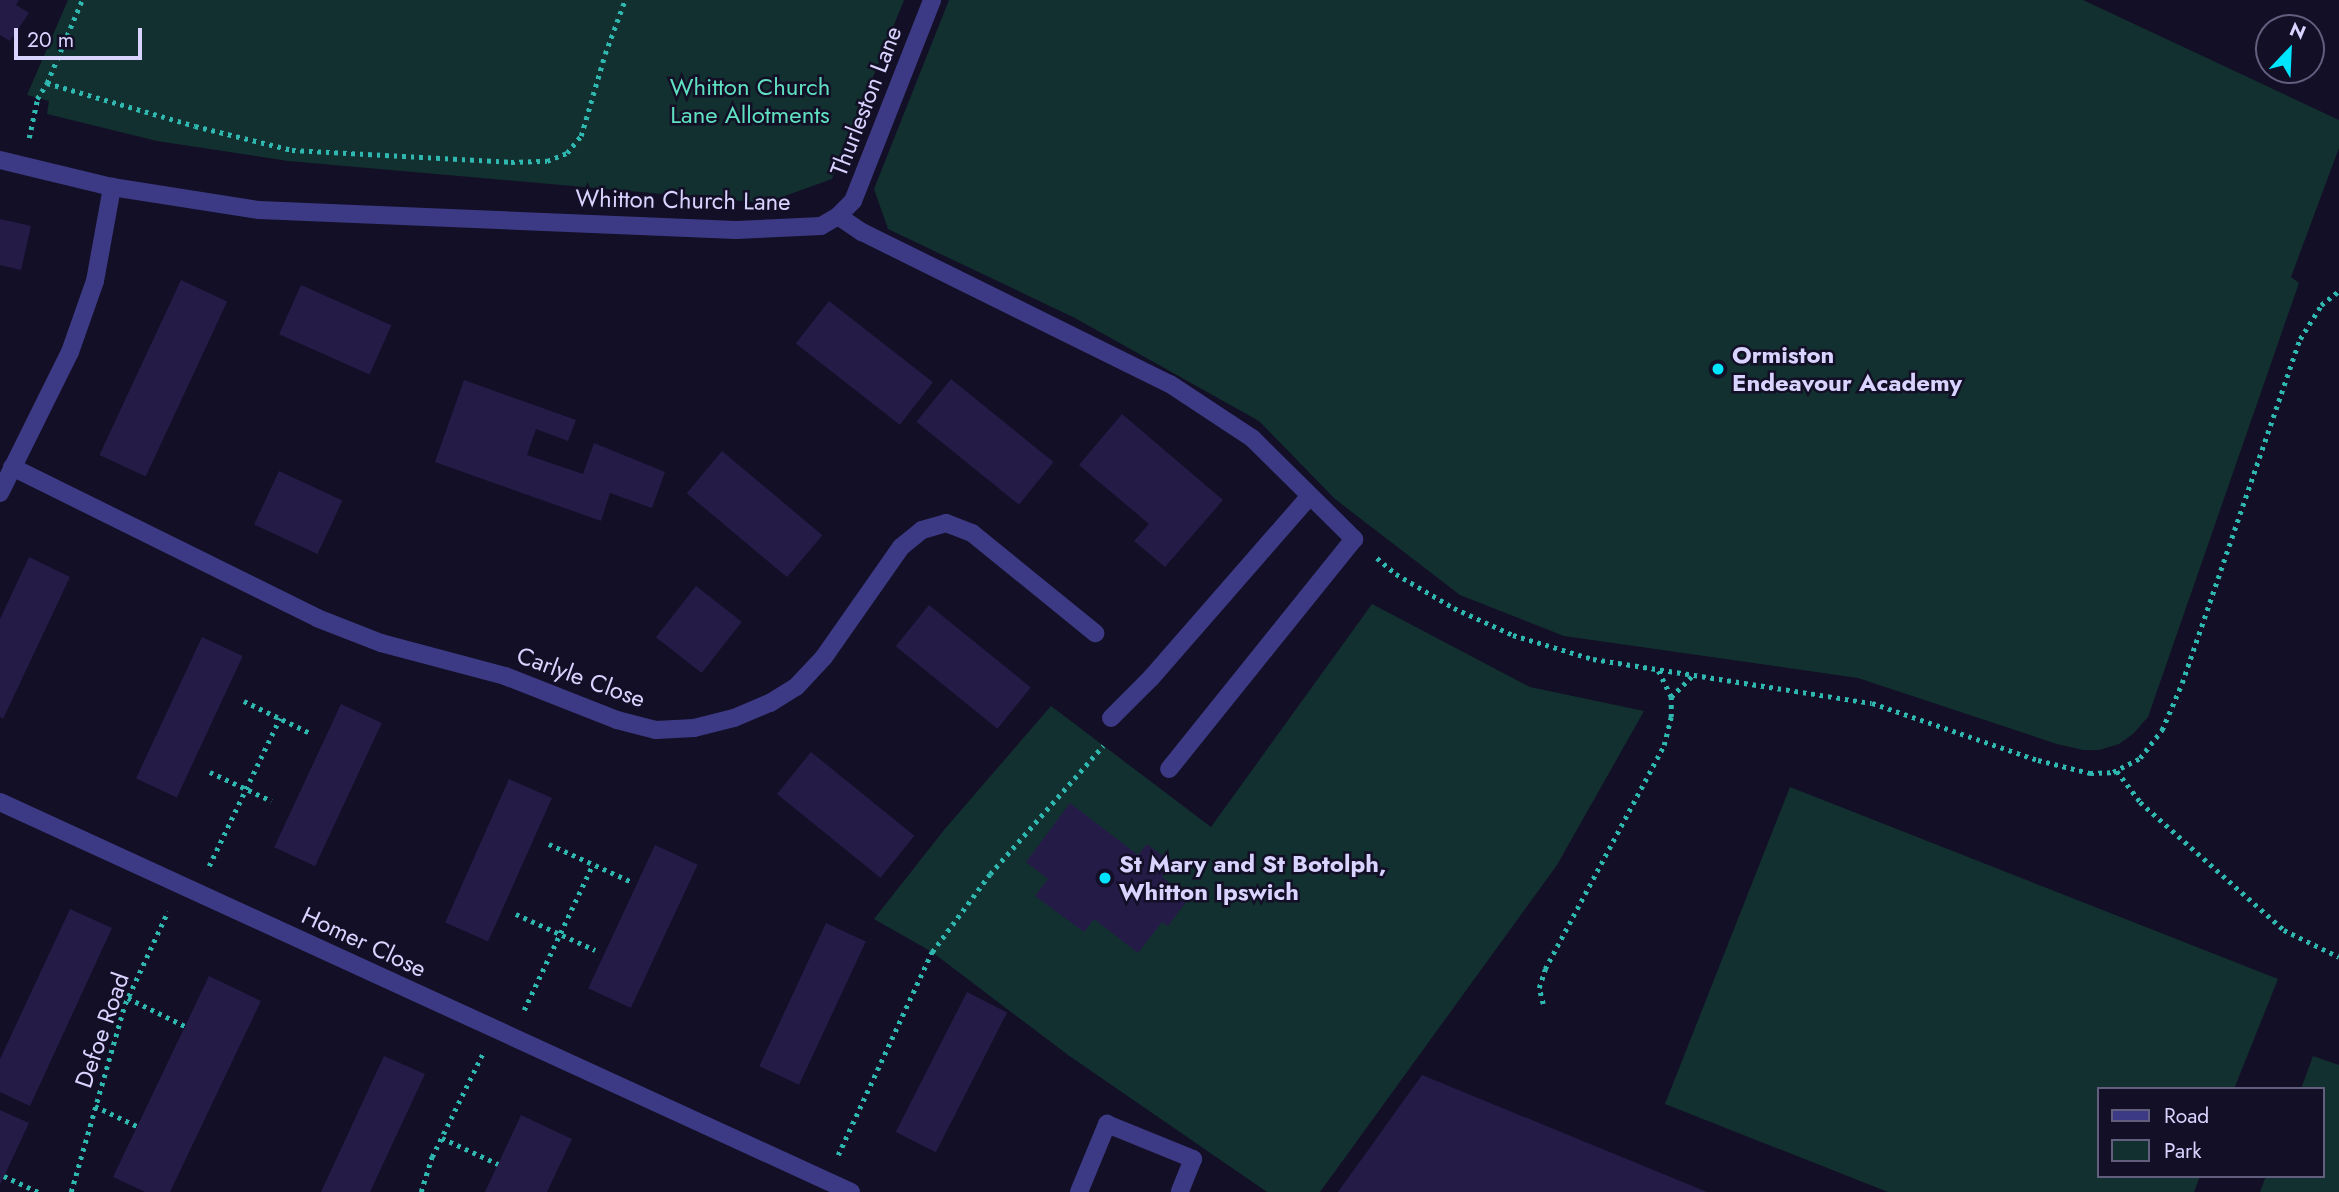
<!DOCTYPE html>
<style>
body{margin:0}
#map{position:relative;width:2339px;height:1192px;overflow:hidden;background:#130f26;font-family:Jost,sans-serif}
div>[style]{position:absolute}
.green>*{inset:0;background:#12302f}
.building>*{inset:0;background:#241b47;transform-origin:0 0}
.path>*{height:4.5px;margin-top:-2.25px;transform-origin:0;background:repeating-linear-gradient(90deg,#2fb8b0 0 3.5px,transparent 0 8.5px)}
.minor>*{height:18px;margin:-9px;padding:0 9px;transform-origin:9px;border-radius:9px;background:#3d3a85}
.dots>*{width:19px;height:19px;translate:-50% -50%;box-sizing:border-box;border:4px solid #130f26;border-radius:50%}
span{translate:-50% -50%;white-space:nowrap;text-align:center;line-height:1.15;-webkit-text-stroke:5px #130f26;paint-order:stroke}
.park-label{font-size:24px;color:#5fe0c0}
.street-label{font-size:24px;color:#d9d4ff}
.poi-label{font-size:24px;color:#d9d4ff;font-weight:700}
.left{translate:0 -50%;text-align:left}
.legend{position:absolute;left:2097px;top:1087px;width:228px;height:91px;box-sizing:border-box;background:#130f26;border:2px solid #625e7d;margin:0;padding:9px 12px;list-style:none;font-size:21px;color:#d9d4ff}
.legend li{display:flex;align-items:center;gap:14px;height:35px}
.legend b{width:35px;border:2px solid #625e7d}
.north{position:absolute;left:2255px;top:14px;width:70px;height:70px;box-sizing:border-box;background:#130f26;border:2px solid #625e7d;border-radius:50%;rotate:23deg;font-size:19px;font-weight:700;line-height:28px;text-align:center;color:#d9d4ff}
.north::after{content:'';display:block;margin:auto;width:24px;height:32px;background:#00e5ff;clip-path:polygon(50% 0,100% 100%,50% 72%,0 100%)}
.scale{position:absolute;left:14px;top:28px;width:128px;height:32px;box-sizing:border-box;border:4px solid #d9d4ff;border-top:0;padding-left:9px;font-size:21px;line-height:24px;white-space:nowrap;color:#d9d4ff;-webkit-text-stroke:5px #130f26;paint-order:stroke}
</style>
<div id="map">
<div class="green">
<div style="clip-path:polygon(68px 0,904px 0,832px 179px,765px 203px,288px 161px,157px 141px,47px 114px,49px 101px,27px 95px)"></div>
<div style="clip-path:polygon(949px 0,2083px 0,2339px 120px,2339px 148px,2291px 277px,2299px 283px,2148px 717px,2133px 734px,2119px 744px,2099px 750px,2083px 750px,2057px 744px,1858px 678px,1564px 636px,1460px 595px,1335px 499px,1259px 421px,1075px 318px,888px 229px,874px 189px)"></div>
<div style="clip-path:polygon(1372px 604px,1530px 687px,1644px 711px,1557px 865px,1320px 1192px,1267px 1192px,1068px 1055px,932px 952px,874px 919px,944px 830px,1051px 706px,1211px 827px)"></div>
<div style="clip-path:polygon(1790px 787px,2278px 979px,2234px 1089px,2099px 1089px,2099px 1176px,2200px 1176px,2194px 1192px,1888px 1192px,1665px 1104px)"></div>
<div style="clip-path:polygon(2313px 1056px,2339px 1065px,2339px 1192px,2260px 1192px,2266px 1176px,2323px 1176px,2323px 1089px,2301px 1089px)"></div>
</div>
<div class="building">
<div style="clip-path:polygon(0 0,19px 0,16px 5px,29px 13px,10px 41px,0 35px)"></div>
<div style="clip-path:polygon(0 219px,31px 226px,21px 270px,0 265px)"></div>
<div style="left:181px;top:280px;width:51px;height:193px;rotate:25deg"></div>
<div style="left:301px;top:285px;width:99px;height:54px;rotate:24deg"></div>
<div style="left:829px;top:301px;width:132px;height:54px;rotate:38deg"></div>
<div style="left:951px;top:379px;width:132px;height:55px;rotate:39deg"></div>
<div style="clip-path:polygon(464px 380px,576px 420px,568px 441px,536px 429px,527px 455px,583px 474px,594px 443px,665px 472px,652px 508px,610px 493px,601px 521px,435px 462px)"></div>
<div style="clip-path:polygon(1122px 414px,1223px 500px,1165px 567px,1134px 541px,1149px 524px,1079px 465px)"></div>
<div style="left:722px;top:451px;width:131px;height:55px;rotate:40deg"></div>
<div style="left:279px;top:471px;width:70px;height:59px;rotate:25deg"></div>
<div style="clip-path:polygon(29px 557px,70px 577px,3px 719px,0 717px,0 619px)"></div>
<div style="left:696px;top:586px;width:58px;height:65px;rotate:38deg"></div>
<div style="left:929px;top:605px;width:131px;height:53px;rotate:39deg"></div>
<div style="left:202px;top:637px;width:45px;height:156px;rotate:25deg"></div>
<div style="left:341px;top:704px;width:45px;height:158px;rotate:25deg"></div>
<div style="left:811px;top:752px;width:133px;height:54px;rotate:39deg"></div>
<div style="left:509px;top:779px;width:47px;height:157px;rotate:24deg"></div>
<div style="clip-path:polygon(1070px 803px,1138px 855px,1147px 844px,1172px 863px,1162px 877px,1189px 898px,1168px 926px,1162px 922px,1138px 953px,1094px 919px,1084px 932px,1035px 896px,1048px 879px,1026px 862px)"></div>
<div style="left:655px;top:845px;width:47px;height:158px;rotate:25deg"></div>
<div style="clip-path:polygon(70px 909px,112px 928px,30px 1106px,0 1092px,0 1059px)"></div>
<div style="left:826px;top:923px;width:44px;height:158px;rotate:25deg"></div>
<div style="clip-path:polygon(209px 976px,261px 1001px,170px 1192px,145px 1192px,113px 1177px)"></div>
<div style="left:967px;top:992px;width:45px;height:157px;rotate:27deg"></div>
<div style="clip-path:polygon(384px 1056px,425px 1074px,370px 1192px,321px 1192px)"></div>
<div style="clip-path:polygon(1422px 1075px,1707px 1192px,1338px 1192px)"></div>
<div style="clip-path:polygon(0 1110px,29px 1123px,0 1185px)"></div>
<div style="clip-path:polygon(521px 1115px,572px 1139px,547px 1192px,485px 1192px)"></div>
</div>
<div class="path">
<div style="left:47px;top:83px;width:154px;rotate:16.2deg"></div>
<div style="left:195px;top:126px;width:100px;rotate:13.9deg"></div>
<div style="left:292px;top:150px;width:219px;rotate:3.1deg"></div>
<div style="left:511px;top:162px;width:36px;rotate:-2deg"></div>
<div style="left:547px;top:161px;width:22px;rotate:-22deg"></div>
<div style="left:567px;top:153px;width:22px;rotate:-51deg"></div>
<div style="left:581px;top:136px;width:85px;rotate:-73.7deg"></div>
<div style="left:605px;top:54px;width:58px;rotate:-69.7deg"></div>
<div style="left:29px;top:138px;width:40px;rotate:-78deg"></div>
<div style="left:37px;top:99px;width:19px;rotate:-58deg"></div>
<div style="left:47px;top:83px;width:90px;rotate:-67.1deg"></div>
<div style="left:1377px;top:558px;width:25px;rotate:40deg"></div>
<div style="left:1396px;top:574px;width:67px;rotate:30.4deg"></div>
<div style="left:1454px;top:608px;width:65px;rotate:24.6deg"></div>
<div style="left:1513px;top:635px;width:84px;rotate:16.7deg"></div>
<div style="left:1593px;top:659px;width:282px;rotate:9deg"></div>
<div style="left:1872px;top:703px;width:176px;rotate:19deg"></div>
<div style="left:2038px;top:760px;width:54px;rotate:14deg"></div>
<div style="left:2090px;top:773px;width:23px;rotate:-2deg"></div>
<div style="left:2113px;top:772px;width:30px;rotate:-27deg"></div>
<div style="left:2140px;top:758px;width:36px;rotate:-52deg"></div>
<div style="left:2162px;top:730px;width:51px;rotate:-66.9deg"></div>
<div style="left:2182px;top:683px;width:364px;rotate:-71.1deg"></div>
<div style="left:2300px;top:339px;width:40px;rotate:-58deg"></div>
<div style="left:2321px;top:305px;width:23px;rotate:-38deg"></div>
<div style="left:1671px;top:697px;width:31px;rotate:-45deg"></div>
<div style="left:244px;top:701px;width:73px;rotate:25.9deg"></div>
<div style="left:2117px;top:771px;width:39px;rotate:53deg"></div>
<div style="left:2140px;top:802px;width:193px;rotate:41.6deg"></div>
<div style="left:2284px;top:930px;width:61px;rotate:26.1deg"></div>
<div style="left:210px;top:772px;width:68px;rotate:25.1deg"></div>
<div style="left:549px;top:844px;width:89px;rotate:24.6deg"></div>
<div style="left:209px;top:866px;width:164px;rotate:-64.4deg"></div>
<div style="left:516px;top:914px;width:87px;rotate:24.5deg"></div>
<div style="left:128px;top:998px;width:64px;rotate:26.2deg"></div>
<div style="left:1543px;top:1004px;width:16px;rotate:-104deg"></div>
<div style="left:1539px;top:988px;width:20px;rotate:-72deg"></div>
<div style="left:1545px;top:969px;width:254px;rotate:-62deg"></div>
<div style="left:1664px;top:745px;width:29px;rotate:-76deg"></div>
<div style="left:1671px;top:717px;width:20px;rotate:-90deg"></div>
<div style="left:1671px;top:697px;width:32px;rotate:-116deg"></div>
<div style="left:524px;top:1010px;width:161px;rotate:-64.7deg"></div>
<div style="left:95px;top:1106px;width:47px;rotate:25.5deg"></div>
<div style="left:442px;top:1138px;width:62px;rotate:24.9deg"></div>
<div style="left:838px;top:1155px;width:224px;rotate:-65.2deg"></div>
<div style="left:932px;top:952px;width:97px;rotate:-53.4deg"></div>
<div style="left:990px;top:874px;width:171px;rotate:-48.6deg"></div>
<div style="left:4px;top:1176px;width:38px;rotate:25deg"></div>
<div style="left:71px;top:1192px;width:196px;rotate:-74deg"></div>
<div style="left:125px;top:1004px;width:102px;rotate:-65.2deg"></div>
<div style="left:421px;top:1192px;width:37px;rotate:-73deg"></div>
<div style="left:432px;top:1157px;width:114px;rotate:-63.9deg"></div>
</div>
<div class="minor">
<div style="left:0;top:160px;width:115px;rotate:13.6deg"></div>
<div style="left:112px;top:187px;width:149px;rotate:8.9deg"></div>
<div style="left:259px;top:210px;width:477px;rotate:2.4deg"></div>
<div style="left:736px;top:230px;width:85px;rotate:-2.7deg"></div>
<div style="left:821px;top:226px;width:20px;rotate:-30deg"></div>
<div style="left:838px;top:216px;width:21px;rotate:-45deg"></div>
<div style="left:853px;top:201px;width:216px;rotate:-68.5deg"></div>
<div style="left:838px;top:216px;width:29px;rotate:34deg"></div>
<div style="left:862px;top:232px;width:343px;rotate:26.3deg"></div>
<div style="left:1170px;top:384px;width:98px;rotate:33.4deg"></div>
<div style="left:1252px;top:438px;width:144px;rotate:44.7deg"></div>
<div style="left:1354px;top:539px;width:295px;rotate:128.8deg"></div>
<div style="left:12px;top:467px;width:340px;rotate:26.3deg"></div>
<div style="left:317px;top:618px;width:69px;rotate:21.3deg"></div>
<div style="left:381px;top:643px;width:128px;rotate:14.9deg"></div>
<div style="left:505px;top:676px;width:120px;rotate:21.4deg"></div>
<div style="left:617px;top:720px;width:40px;rotate:14.4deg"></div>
<div style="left:656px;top:730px;width:38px;rotate:-3deg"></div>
<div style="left:694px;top:728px;width:41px;rotate:-14deg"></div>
<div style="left:734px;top:718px;width:39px;rotate:-23deg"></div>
<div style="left:770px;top:703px;width:31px;rotate:-32deg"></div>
<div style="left:796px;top:687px;width:41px;rotate:-47deg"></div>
<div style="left:824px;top:657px;width:134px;rotate:-55deg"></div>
<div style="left:901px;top:547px;width:27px;rotate:-39deg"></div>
<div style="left:922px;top:530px;width:25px;rotate:-16deg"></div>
<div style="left:946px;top:523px;width:28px;rotate:21deg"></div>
<div style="left:972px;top:533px;width:159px;rotate:39.1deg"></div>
<div style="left:0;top:493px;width:157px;rotate:-63.6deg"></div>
<div style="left:70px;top:352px;width:75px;rotate:-70.6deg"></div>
<div style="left:95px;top:281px;width:96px;rotate:-79.7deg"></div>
<div style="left:1111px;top:718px;width:57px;rotate:-45deg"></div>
<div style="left:1151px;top:678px;width:240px;rotate:-48.9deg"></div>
<div style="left:0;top:802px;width:936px;rotate:24.62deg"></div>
<div style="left:1079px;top:1192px;width:74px;rotate:-67.6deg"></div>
<div style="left:1107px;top:1124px;width:93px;rotate:22.1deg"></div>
<div style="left:1193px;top:1159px;width:35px;rotate:112deg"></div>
</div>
<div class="dots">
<div style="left:1718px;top:369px;background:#00e5ff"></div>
<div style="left:1105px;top:878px;background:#00e5ff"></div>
</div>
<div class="park-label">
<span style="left:750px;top:101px">Whitton Church<br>Lane Allotments</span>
</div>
<div class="street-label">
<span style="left:866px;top:101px;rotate:-69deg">Thurleston Lane</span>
<span style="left:683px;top:200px;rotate:1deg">Whitton Church Lane</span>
<span style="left:581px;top:677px;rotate:20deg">Carlyle Close</span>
<span style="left:364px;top:942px;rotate:25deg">Homer Close</span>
<span style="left:102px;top:1030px;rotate:-71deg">Defoe Road</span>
</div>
<div class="poi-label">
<span class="left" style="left:1732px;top:369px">Ormiston<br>Endeavour Academy</span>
<span class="left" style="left:1119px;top:878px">St Mary and St Botolph,<br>Whitton Ipswich</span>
</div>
<ul class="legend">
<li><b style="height:9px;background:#3d3a85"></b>Road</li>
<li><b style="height:19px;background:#12302f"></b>Park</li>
</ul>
<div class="north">N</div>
<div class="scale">20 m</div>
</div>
